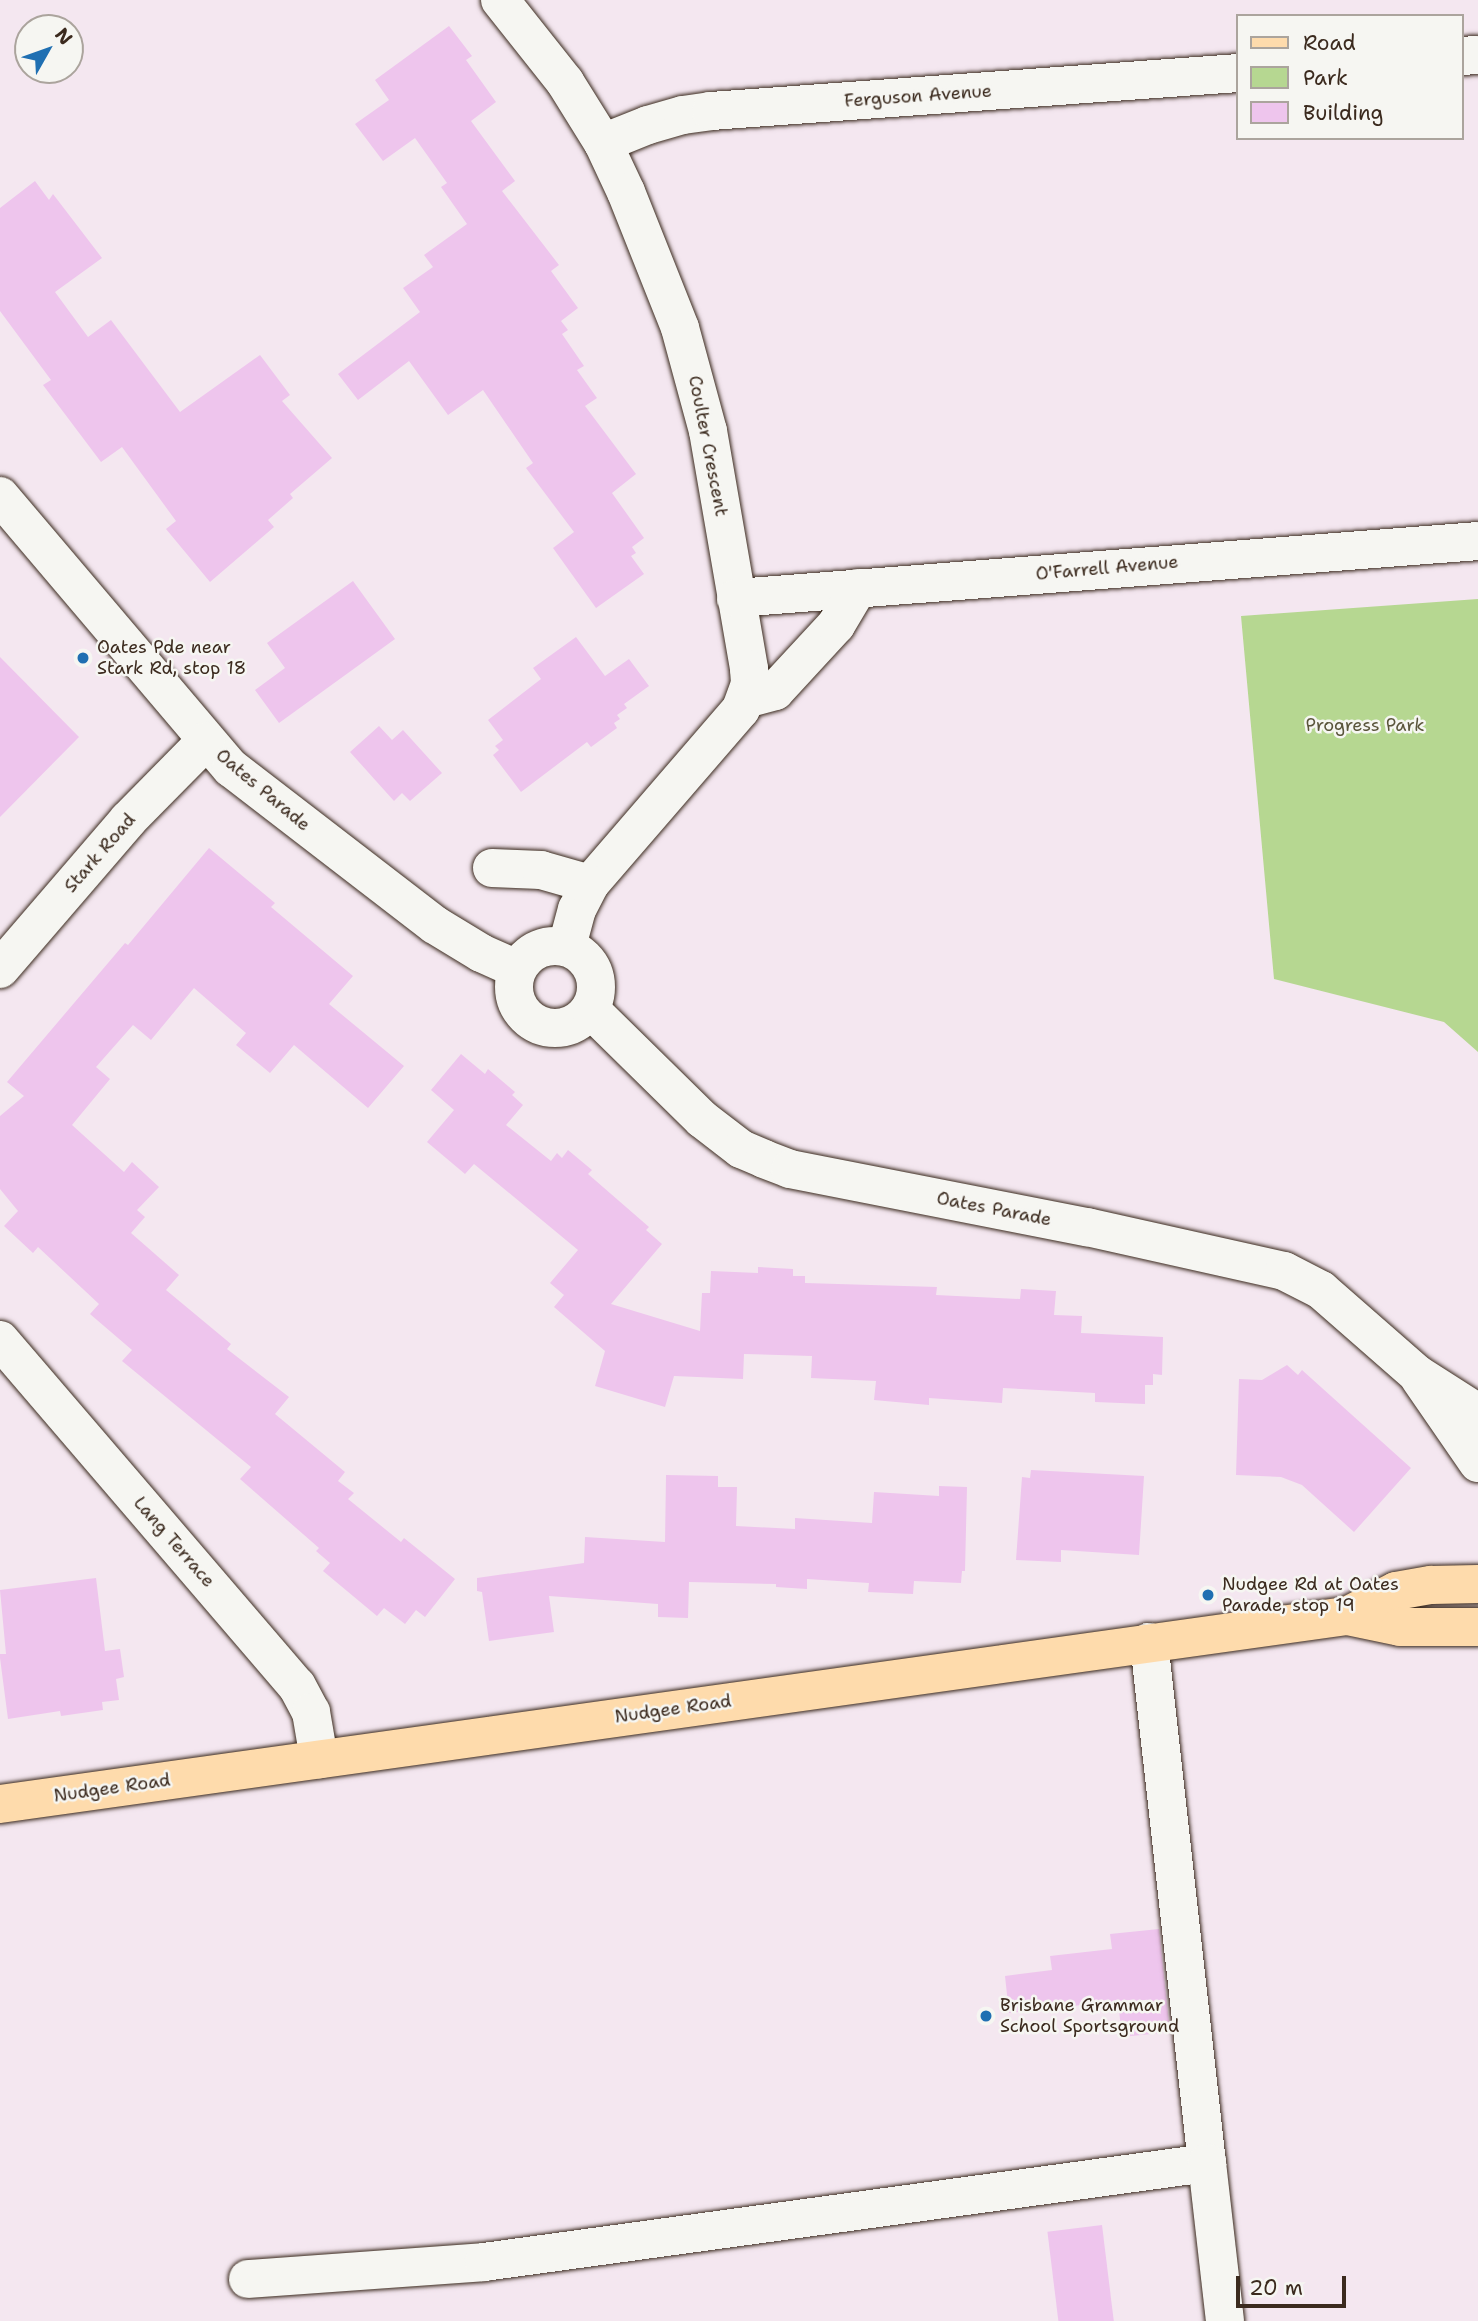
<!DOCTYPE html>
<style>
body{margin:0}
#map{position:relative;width:1478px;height:2321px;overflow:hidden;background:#f4e7f0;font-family:"Shantell Sans",sans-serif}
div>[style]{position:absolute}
.green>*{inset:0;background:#b6d791}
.building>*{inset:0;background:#eec5ed;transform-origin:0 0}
.roads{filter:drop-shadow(0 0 2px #3b2a1e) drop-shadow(0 0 2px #3b2a1e)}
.minor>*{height:38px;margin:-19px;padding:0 19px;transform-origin:19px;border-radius:19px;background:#f6f6f2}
.minor>.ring{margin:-19px;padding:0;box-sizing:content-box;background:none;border:38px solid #f6f6f2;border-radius:50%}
.major>*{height:38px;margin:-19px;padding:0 19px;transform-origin:19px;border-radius:19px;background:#fedbac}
.dots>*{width:19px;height:19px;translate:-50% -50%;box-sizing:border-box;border:4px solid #f6f6f2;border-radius:50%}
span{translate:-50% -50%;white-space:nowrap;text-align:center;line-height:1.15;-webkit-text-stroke:5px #f6f6f2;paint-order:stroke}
.street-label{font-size:18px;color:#3b2a1e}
.poi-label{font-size:18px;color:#3b2a1e}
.left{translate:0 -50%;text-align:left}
.park-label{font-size:18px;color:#5a553b}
.legend{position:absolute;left:1236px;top:14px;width:228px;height:126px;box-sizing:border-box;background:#f6f6f2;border:2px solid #aba49d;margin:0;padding:9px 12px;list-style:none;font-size:21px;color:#3b2a1e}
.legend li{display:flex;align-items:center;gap:14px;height:35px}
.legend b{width:35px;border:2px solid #aba49d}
.north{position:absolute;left:14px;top:14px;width:70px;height:70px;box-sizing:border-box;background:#f6f6f2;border:2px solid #aba49d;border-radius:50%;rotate:50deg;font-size:19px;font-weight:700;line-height:28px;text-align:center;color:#3b2a1e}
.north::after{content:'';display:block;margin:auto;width:24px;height:32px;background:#1f6fb2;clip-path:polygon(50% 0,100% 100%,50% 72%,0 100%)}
.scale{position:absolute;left:1236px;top:2276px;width:110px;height:32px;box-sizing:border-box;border:4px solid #3b2a1e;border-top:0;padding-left:9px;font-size:21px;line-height:24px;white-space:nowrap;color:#3b2a1e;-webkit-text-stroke:5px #f6f6f2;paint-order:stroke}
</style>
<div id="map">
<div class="green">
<div style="clip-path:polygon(1478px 599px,1478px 1052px,1444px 1022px,1274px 979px,1241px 616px)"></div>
</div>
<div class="building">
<div style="clip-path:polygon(449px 26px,472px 56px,466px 60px,496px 102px,471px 121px,515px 181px,502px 191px,559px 265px,551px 271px,578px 308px,561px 321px,568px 330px,562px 334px,584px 366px,577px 370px,597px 398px,585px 406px,636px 474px,612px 493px,644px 538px,632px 547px,636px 553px,631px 556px,644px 574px,596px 608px,553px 548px,574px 532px,526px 468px,533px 463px,483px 390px,448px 415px,409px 361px,358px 400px,338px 374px,420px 312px,403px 288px,433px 267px,424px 255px,467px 224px,441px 187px,447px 183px,415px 138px,383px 161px,355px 124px,389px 100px,375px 80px)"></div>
<div style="clip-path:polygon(35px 181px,49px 200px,53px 194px,102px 258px,55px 292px,88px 337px,111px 320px,180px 412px,260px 355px,290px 395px,282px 401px,332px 458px,290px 494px,293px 498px,268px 520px,274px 527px,210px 582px,166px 529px,176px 521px,122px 447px,101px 462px,43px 385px,51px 380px,0 311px,0 208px)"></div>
<div style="clip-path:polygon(353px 581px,395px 639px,279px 723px,255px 690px,285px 668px,267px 643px)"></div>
<div style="clip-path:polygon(576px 637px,605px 676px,629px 659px,649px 686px,624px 704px,627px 708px,617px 715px,620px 719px,614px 723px,617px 728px,591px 747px,587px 742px,521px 792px,493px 755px,499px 750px,495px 746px,503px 740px,488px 720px,541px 679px,533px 668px)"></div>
<div style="clip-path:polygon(0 657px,79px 737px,0 817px)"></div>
<div style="clip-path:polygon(379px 726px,392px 740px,403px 730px,442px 773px,410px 801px,402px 793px,394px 801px,350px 752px)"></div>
<div style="clip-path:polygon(209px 848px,275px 903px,271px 907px,353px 976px,329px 1004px,404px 1066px,368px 1108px,294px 1045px,270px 1073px,236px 1045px,246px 1033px,194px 988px,151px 1040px,133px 1025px,96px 1067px,110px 1079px,72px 1125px,124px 1172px,132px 1162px,159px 1187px,137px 1210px,145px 1217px,131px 1233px,179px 1275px,166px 1290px,231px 1344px,227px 1349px,289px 1397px,275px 1414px,345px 1472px,338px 1481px,354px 1493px,348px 1499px,401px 1542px,404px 1538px,455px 1579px,425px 1617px,416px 1610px,405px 1624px,384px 1608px,377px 1616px,323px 1571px,330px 1563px,316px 1551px,319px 1548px,240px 1479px,251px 1467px,122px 1361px,132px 1350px,90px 1314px,99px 1304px,38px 1247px,33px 1253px,4px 1226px,18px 1211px,0 1189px,0 1116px,24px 1096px,7px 1082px,125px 943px,128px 945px)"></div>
<div style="clip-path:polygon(461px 1054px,485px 1074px,488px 1069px,515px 1092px,512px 1095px,523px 1105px,506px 1125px,551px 1161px,557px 1153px,562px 1158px,568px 1150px,592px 1170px,588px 1174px,649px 1227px,646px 1230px,662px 1244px,611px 1304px,700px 1331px,702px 1293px,710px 1293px,711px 1271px,758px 1273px,758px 1267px,793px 1269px,793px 1276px,805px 1276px,805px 1283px,937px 1287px,936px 1295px,1020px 1299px,1021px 1289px,1056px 1291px,1054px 1315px,1082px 1316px,1081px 1333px,1163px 1337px,1162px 1375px,1153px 1374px,1153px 1385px,1145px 1385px,1145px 1404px,1095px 1402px,1095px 1393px,1003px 1388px,1002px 1403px,929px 1398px,929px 1405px,874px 1400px,876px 1381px,811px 1378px,812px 1356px,744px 1354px,743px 1379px,674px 1376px,665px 1407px,595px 1386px,605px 1351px,554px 1307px,564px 1295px,550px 1283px,578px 1250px,474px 1164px,465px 1174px,427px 1142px,454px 1110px,431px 1090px)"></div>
<div style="clip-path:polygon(1287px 1365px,1298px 1375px,1302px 1370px,1411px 1468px,1354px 1532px,1302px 1485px,1281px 1477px,1236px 1475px,1239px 1379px,1262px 1380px)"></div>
<div style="clip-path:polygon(1031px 1470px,1144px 1476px,1139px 1555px,1061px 1550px,1061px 1562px,1016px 1560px,1022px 1477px,1030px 1478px)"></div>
<div style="clip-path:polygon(666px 1475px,718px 1476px,718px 1487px,737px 1487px,736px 1526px,795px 1529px,795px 1518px,872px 1523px,874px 1492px,939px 1496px,939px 1486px,967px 1487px,965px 1571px,962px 1571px,961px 1583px,914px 1581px,913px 1594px,868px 1592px,869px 1583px,807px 1579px,807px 1589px,776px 1587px,776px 1584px,689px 1582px,688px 1618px,658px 1617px,658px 1604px,549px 1596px,554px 1632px,489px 1641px,482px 1592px,477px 1591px,477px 1578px,584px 1563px,585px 1537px,665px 1542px)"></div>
<div style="clip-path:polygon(96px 1578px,105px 1651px,120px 1649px,124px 1677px,116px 1679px,119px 1700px,102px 1702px,103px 1710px,61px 1716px,60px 1711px,8px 1719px,0 1658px,0 1654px,6px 1654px,0 1590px)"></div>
<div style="clip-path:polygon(1159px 1929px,1170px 2032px,1122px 2037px,1118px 2001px,1009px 2013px,1005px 1976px,1052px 1970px,1050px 1956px,1112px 1949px,1110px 1934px)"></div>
<div style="left:1102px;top:2225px;width:97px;height:55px;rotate:83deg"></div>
</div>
<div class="roads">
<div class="minor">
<div style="left:500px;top:0;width:105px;rotate:51.6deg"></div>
<div style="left:565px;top:82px;width:72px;rotate:58.1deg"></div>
<div style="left:603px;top:143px;width:54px;rotate:64.9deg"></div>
<div style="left:626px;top:192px;width:146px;rotate:68.3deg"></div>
<div style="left:680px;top:328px;width:107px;rotate:74.8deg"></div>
<div style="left:708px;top:431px;width:242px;rotate:80.2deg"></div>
<div style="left:749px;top:669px;width:15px;rotate:86deg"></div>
<div style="left:750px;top:684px;width:27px;rotate:110deg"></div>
<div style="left:741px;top:709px;width:231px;rotate:130.8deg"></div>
<div style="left:590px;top:884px;width:28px;rotate:117deg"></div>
<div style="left:577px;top:909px;width:39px;rotate:105deg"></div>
<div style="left:1462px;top:56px;width:16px;rotate:-4deg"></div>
<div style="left:603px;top:143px;width:48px;rotate:-21.8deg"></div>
<div style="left:648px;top:125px;width:36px;rotate:-16deg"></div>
<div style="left:683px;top:115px;width:28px;rotate:-8deg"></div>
<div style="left:711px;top:111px;width:528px;rotate:-4.12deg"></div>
<div style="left:0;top:496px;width:357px;rotate:49.7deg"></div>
<div style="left:231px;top:768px;width:257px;rotate:37.6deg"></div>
<div style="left:435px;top:925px;width:54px;rotate:31.3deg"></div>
<div style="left:481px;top:953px;width:39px;rotate:24deg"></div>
<div style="left:736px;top:598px;width:744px;rotate:-4.39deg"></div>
<div style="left:746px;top:699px;width:30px;rotate:-15deg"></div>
<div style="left:775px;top:691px;width:90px;rotate:-47.3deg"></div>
<div style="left:836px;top:625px;width:43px;rotate:-59.3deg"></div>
<div style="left:492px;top:868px;width:49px;rotate:2.3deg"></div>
<div style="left:541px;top:870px;width:51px;rotate:15.9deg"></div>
<div class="ring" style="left:514px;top:946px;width:44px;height:44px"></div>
<div style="left:0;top:969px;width:196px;rotate:-49.3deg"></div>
<div style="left:128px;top:820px;width:111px;rotate:-45.4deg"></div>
<div style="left:590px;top:1009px;width:157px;rotate:44.5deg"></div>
<div style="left:702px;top:1119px;width:49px;rotate:37.6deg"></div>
<div style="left:741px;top:1149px;width:25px;rotate:23deg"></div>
<div style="left:764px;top:1159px;width:28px;rotate:21deg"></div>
<div style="left:790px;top:1169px;width:303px;rotate:11.1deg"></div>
<div style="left:1087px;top:1227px;width:202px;rotate:12.6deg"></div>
<div style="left:1284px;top:1271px;width:42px;rotate:27.2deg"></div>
<div style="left:1321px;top:1290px;width:128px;rotate:41.2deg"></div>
<div style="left:1417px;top:1374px;width:72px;rotate:32.6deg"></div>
<div style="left:0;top:1340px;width:456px;rotate:49.4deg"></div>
<div style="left:297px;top:1686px;width:30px;rotate:62deg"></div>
<div style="left:311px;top:1712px;width:48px;rotate:80.3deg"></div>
<div style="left:1420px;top:1379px;width:102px;rotate:55.4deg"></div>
<div style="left:1149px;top:1642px;width:524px;rotate:83.65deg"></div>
<div style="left:248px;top:2279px;width:237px;rotate:-4.1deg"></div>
<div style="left:484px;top:2262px;width:730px;rotate:-7.8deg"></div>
<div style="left:1207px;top:2163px;width:159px;rotate:83.5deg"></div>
</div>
<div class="major">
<div style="left:1347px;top:1616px;width:55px;rotate:-27deg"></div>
<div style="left:1396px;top:1591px;width:36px;rotate:-10deg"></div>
<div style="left:1431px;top:1585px;width:47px;rotate:-1.2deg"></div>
<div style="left:0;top:1804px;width:1360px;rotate:-7.95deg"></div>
<div style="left:1347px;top:1616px;width:54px;rotate:11.7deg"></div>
<div style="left:1400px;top:1627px;width:78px"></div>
</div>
</div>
<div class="dots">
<div style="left:83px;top:658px;background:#1f6fb2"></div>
<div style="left:1208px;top:1595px;background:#1f6fb2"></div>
<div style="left:986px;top:2016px;background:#1f6fb2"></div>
</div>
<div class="street-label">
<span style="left:918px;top:96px;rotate:-4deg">Ferguson Avenue</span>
<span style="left:708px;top:446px;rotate:79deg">Coulter Crescent</span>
<span style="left:1107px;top:568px;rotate:-5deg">O'Farrell Avenue</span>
<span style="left:263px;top:790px;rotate:40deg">Oates Parade</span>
<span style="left:100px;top:853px;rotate:-49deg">Stark Road</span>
<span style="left:994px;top:1209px;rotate:11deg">Oates Parade</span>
<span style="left:174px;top:1542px;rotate:49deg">Lang Terrace</span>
<span style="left:673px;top:1709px;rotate:-8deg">Nudgee Road</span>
<span style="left:112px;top:1788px;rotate:-8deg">Nudgee Road</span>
</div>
<div class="poi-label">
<span class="left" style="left:97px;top:658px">Oates Pde near<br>Stark Rd, stop 18</span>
<span class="left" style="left:1222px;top:1595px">Nudgee Rd at Oates<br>Parade, stop 19</span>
<span class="left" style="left:1000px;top:2016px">Brisbane Grammar<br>School Sportsground</span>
</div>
<div class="park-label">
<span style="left:1365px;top:725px">Progress Park</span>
</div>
<ul class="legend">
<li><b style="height:9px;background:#fedbac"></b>Road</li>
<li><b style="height:19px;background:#b6d791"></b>Park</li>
<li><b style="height:19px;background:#eec5ed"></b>Building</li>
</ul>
<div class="north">N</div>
<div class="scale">20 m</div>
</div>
